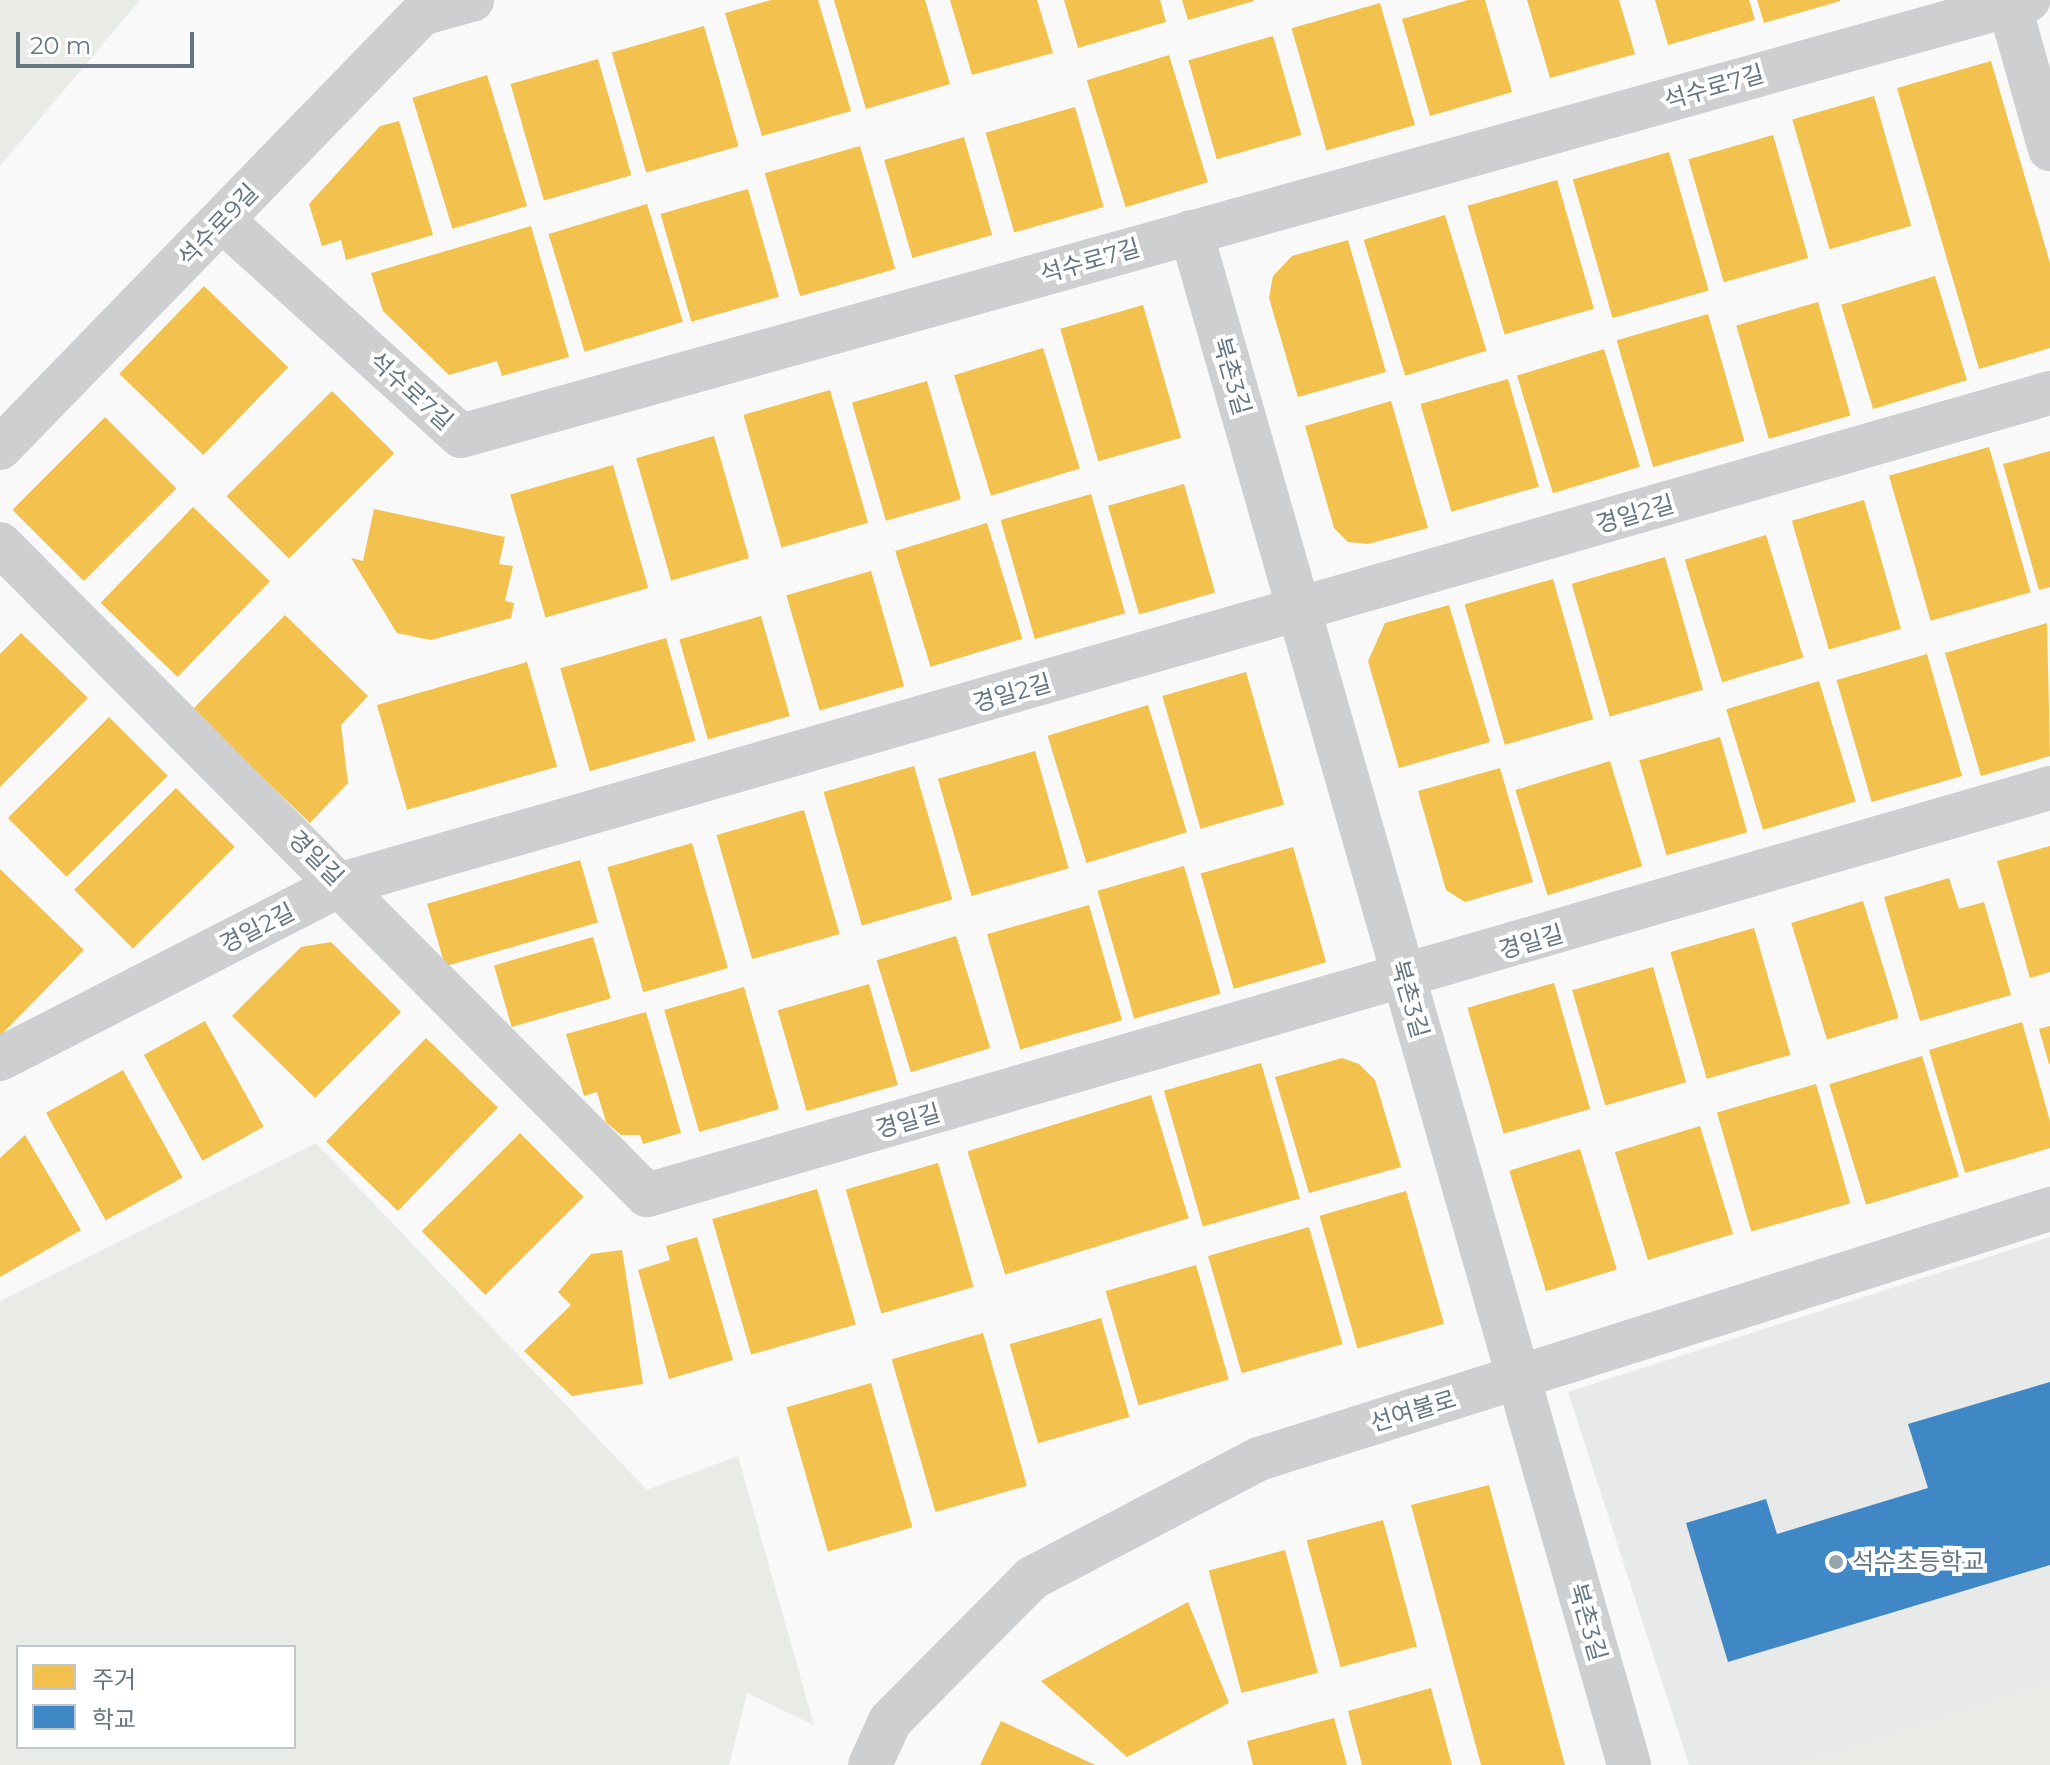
<!DOCTYPE html>
<meta charset="utf-8">
<style>
body{margin:0}
#map{position:relative;width:2050px;height:1765px;overflow:hidden;background:#f9f9f9;font-family:Montserrat,"Noto Sans KR",sans-serif}
div>[style]{position:absolute}
.built>*{inset:0;background:#e8e9e9}
.green>*{inset:0;background:#e8ebe6}
.homes>*{inset:0;background:#f2c14e;transform-origin:0 0}
.schools>*{inset:0;background:#3f88c5}
.minor>*{height:44px;margin:-22px;padding:0 22px;transform-origin:22px;border-radius:22px;background:#cecfd0}
.dots>*{width:22px;height:22px;translate:-50% -50%;box-sizing:border-box;border:4px solid #fff;border-radius:50%}
span{translate:-50% -50%;white-space:nowrap;text-align:center;line-height:1.15;-webkit-text-stroke:8px #fff;paint-order:stroke}
.street-label{font-size:24px;color:#657683}
.poi-label{font-size:24px;color:#657683}
.left{translate:0 -50%;text-align:left}
.legend{position:absolute;left:16px;top:1645px;width:280px;height:104px;box-sizing:border-box;background:#fff;border:2px solid #c1c8cd;margin:0;padding:10px 14px;list-style:none;font-size:24px;color:#657683}
.legend li{display:flex;align-items:center;gap:16px;height:40px}
.legend b{width:40px;border:2px solid #c1c8cd}
.scale{position:absolute;left:16px;top:32px;width:178px;height:36px;box-sizing:border-box;border:4px solid #657683;border-top:0;padding-left:10px;font-size:24px;line-height:28px;white-space:nowrap;color:#657683;-webkit-text-stroke:6px #fff;paint-order:stroke}
</style>
<div id="map">
<div class="built">
<div style="clip-path:polygon(2050px 1237px,2050px 1765px,1689px 1765px,1568px 1392px)"></div>
</div>
<div class="green">
<div style="clip-path:polygon(0 0,140px 0,0 166px)"></div>
<div style="clip-path:polygon(evenodd,316px 1143px,647px 1490px,738px 1456px,814px 1725px,747px 1693px,729px 1765px,0 1765px,0 1301px,316px 1143px,18px 1647px,294px 1647px,294px 1747px,18px 1747px,18px 1647px)"></div>
<div style="clip-path:polygon(2050px 1683px,2050px 1765px,1795px 1765px)"></div>
</div>
<div class="homes">
<div style="clip-path:polygon(771px 0,818px 0,851px 111px,762px 136px,725px 13px)"></div>
<div style="clip-path:polygon(834px 0,925px 0,950px 84px,866px 109px)"></div>
<div style="clip-path:polygon(950px 0,1037px 0,1053px 53px,972px 75px)"></div>
<div style="clip-path:polygon(1064px 0,1160px 0,1166px 22px,1078px 48px)"></div>
<div style="clip-path:polygon(1182px 0,1254px 0,1254px 1px,1188px 20px)"></div>
<div style="clip-path:polygon(1468px 0,1485px 0,1512px 92px,1430px 116px,1402px 19px)"></div>
<div style="clip-path:polygon(1527px 0,1619px 0,1635px 54px,1550px 78px)"></div>
<div style="clip-path:polygon(1655px 0,1749px 0,1755px 20px,1668px 45px)"></div>
<div style="clip-path:polygon(1757px 0,1840px 0,1840px 1px,1764px 23px)"></div>
<div style="left:1380px;top:3px;width:127px;height:92px;rotate:74deg"></div>
<div style="left:704px;top:26px;width:125px;height:96px;rotate:74deg"></div>
<div style="left:1273px;top:36px;width:103px;height:88px;rotate:74deg"></div>
<div style="left:1169px;top:55px;width:133px;height:86px;rotate:73deg"></div>
<div style="left:598px;top:59px;width:121px;height:91px;rotate:74deg"></div>
<div style="clip-path:polygon(1991px 61px,2050px 263px,2050px 348px,1979px 369px,1897px 88px)"></div>
<div style="left:487px;top:75px;width:137px;height:78px;rotate:73deg"></div>
<div style="left:1874px;top:96px;width:135px;height:85px;rotate:74deg"></div>
<div style="left:1075px;top:107px;width:104px;height:93px;rotate:74deg"></div>
<div style="clip-path:polygon(399px 121px,433px 235px,346px 260px,341px 240px,322px 246px,309px 204px,380px 126px)"></div>
<div style="left:1773px;top:135px;width:128px;height:88px;rotate:74deg"></div>
<div style="left:964px;top:137px;width:102px;height:83px;rotate:74deg"></div>
<div style="left:860px;top:146px;width:128px;height:99px;rotate:74deg"></div>
<div style="left:1669px;top:152px;width:144px;height:100px;rotate:74deg"></div>
<div style="left:1557px;top:180px;width:134px;height:93px;rotate:74deg"></div>
<div style="left:748px;top:189px;width:112px;height:91px;rotate:74deg"></div>
<div style="left:647px;top:204px;width:123px;height:103px;rotate:73deg"></div>
<div style="left:1445px;top:215px;width:142px;height:85px;rotate:73deg"></div>
<div style="clip-path:polygon(531px 226px,569px 357px,502px 376px,497px 361px,449px 375px,383px 311px,371px 273px)"></div>
<div style="clip-path:polygon(1348px 240px,1386px 372px,1298px 397px,1269px 298px,1273px 276px,1292px 256px)"></div>
<div style="left:1935px;top:276px;width:109px;height:98px;rotate:73deg"></div>
<div style="left:204px;top:286px;width:117px;height:122px;rotate:44deg"></div>
<div style="left:1818px;top:302px;width:118px;height:85px;rotate:74deg"></div>
<div style="left:1143px;top:305px;width:138px;height:86px;rotate:74deg"></div>
<div style="left:1708px;top:314px;width:132px;height:95px;rotate:74deg"></div>
<div style="left:1043px;top:348px;width:126px;height:93px;rotate:73deg"></div>
<div style="left:1604px;top:349px;width:123px;height:91px;rotate:73deg"></div>
<div style="left:1508px;top:379px;width:112px;height:91px;rotate:74deg"></div>
<div style="left:927px;top:381px;width:123px;height:78px;rotate:74deg"></div>
<div style="left:830px;top:390px;width:138px;height:90px;rotate:74deg"></div>
<div style="left:332px;top:391px;width:88px;height:149px;rotate:45deg"></div>
<div style="clip-path:polygon(1391px 401px,1428px 528px,1368px 544px,1348px 542px,1334px 528px,1305px 426px)"></div>
<div style="left:105px;top:417px;width:101px;height:131px;rotate:45deg"></div>
<div style="left:714px;top:436px;width:127px;height:81px;rotate:74deg"></div>
<div style="left:1989px;top:447px;width:151px;height:104px;rotate:74deg"></div>
<div style="clip-path:polygon(2050px 451px,2050px 587px,2039px 590px,2003px 464px)"></div>
<div style="left:613px;top:465px;width:128px;height:107px;rotate:74deg"></div>
<div style="left:1184px;top:484px;width:113px;height:79px;rotate:74deg"></div>
<div style="left:1091px;top:494px;width:124px;height:94px;rotate:74deg"></div>
<div style="left:1864px;top:500px;width:134px;height:75px;rotate:74deg"></div>
<div style="left:193px;top:507px;width:107px;height:133px;rotate:44deg"></div>
<div style="clip-path:polygon(374px 509px,505px 537px,499px 564px,513px 566px,505px 601px,514px 603px,511px 618px,431px 640px,397px 633px,351px 558px,363px 561px)"></div>
<div style="left:987px;top:523px;width:121px;height:96px;rotate:73deg"></div>
<div style="left:1766px;top:535px;width:128px;height:85px;rotate:73deg"></div>
<div style="left:1665px;top:557px;width:138px;height:97px;rotate:74deg"></div>
<div style="left:871px;top:571px;width:120px;height:88px;rotate:74deg"></div>
<div style="left:1553px;top:579px;width:146px;height:92px;rotate:74deg"></div>
<div style="clip-path:polygon(1449px 605px,1490px 742px,1399px 768px,1368px 661px,1385px 623px)"></div>
<div style="clip-path:polygon(285px 615px,368px 696px,341px 725px,348px 783px,310px 823px,192px 710px)"></div>
<div style="left:761px;top:616px;width:104px;height:85px;rotate:74deg"></div>
<div style="clip-path:polygon(2047px 623px,2050px 756px,1981px 776px,1945px 653px)"></div>
<div style="clip-path:polygon(21px 633px,88px 698px,0 787px,0 654px)"></div>
<div style="left:666px;top:638px;width:107px;height:110px;rotate:74deg"></div>
<div style="left:1927px;top:654px;width:127px;height:94px;rotate:74deg"></div>
<div style="left:527px;top:662px;width:109px;height:156px;rotate:74deg"></div>
<div style="left:1246px;top:672px;width:138px;height:87px;rotate:74deg"></div>
<div style="left:1819px;top:681px;width:126px;height:97px;rotate:73deg"></div>
<div style="left:1148px;top:705px;width:133px;height:105px;rotate:73deg"></div>
<div style="left:109px;top:717px;width:83px;height:143px;rotate:45deg"></div>
<div style="left:1720px;top:737px;width:99px;height:84px;rotate:74deg"></div>
<div style="left:1035px;top:751px;width:122px;height:101px;rotate:74deg"></div>
<div style="left:1610px;top:761px;width:110px;height:99px;rotate:73deg"></div>
<div style="left:914px;top:766px;width:139px;height:94px;rotate:74deg"></div>
<div style="clip-path:polygon(1500px 768px,1533px 882px,1465px 902px,1446px 890px,1418px 791px)"></div>
<div style="left:176px;top:788px;width:83px;height:144px;rotate:45deg"></div>
<div style="left:804px;top:810px;width:129px;height:91px;rotate:74deg"></div>
<div style="left:692px;top:843px;width:130px;height:88px;rotate:74deg"></div>
<div style="clip-path:polygon(2050px 846px,2050px 972px,2030px 978px,1997px 861px)"></div>
<div style="left:1293px;top:847px;width:120px;height:96px;rotate:74deg"></div>
<div style="left:580px;top:860px;width:65px;height:159px;rotate:74deg"></div>
<div style="left:1184px;top:866px;width:133px;height:90px;rotate:74deg"></div>
<div style="clip-path:polygon(0 869px,84px 950px,0 1036px)"></div>
<div style="clip-path:polygon(1949px 878px,1959px 909px,1984px 902px,2011px 995px,1920px 1021px,1884px 897px)"></div>
<div style="left:1863px;top:901px;width:122px;height:75px;rotate:73deg"></div>
<div style="left:1089px;top:905px;width:120px;height:106px;rotate:74deg"></div>
<div style="left:1754px;top:928px;width:132px;height:87px;rotate:74deg"></div>
<div style="left:956px;top:936px;width:117px;height:83px;rotate:73deg"></div>
<div style="left:593px;top:937px;width:64px;height:103px;rotate:74deg"></div>
<div style="clip-path:polygon(331px 942px,401px 1012px,315px 1098px,232px 1016px,301px 947px)"></div>
<div style="left:1653px;top:967px;width:120px;height:84px;rotate:74deg"></div>
<div style="left:1554px;top:983px;width:131px;height:90px;rotate:74deg"></div>
<div style="left:869px;top:984px;width:105px;height:95px;rotate:74deg"></div>
<div style="left:744px;top:987px;width:127px;height:83px;rotate:74deg"></div>
<div style="clip-path:polygon(646px 1012px,681px 1133px,643px 1144px,640px 1135px,621px 1135px,606px 1122px,597px 1092px,584px 1096px,566px 1034px)"></div>
<div style="left:205px;top:1021px;width:121px;height:70px;rotate:61deg"></div>
<div style="clip-path:polygon(2022px 1022px,2050px 1121px,2050px 1148px,1965px 1173px,1929px 1050px)"></div>
<div style="clip-path:polygon(2050px 1026px,2050px 1064px,2049px 1064px,2039px 1029px)"></div>
<div style="left:426px;top:1038px;width:100px;height:144px;rotate:44deg"></div>
<div style="left:1922px;top:1056px;width:126px;height:97px;rotate:73deg"></div>
<div style="clip-path:polygon(1342px 1058px,1359px 1064px,1375px 1080px,1401px 1167px,1309px 1193px,1275px 1077px)"></div>
<div style="left:1261px;top:1063px;width:141px;height:101px;rotate:74deg"></div>
<div style="left:123px;top:1070px;width:123px;height:88px;rotate:61deg"></div>
<div style="left:1816px;top:1084px;width:124px;height:103px;rotate:74deg"></div>
<div style="left:1151px;top:1095px;width:129px;height:192px;rotate:73deg"></div>
<div style="left:1700px;top:1126px;width:113px;height:89px;rotate:73deg"></div>
<div style="left:520px;top:1133px;width:90px;height:139px;rotate:45deg"></div>
<div style="clip-path:polygon(25px 1135px,81px 1230px,0 1277px,0 1158px)"></div>
<div style="left:1580px;top:1149px;width:126px;height:74px;rotate:73deg"></div>
<div style="left:938px;top:1163px;width:129px;height:96px;rotate:74deg"></div>
<div style="left:817px;top:1189px;width:141px;height:109px;rotate:74deg"></div>
<div style="left:1406px;top:1191px;width:138px;height:90px;rotate:74deg"></div>
<div style="left:1309px;top:1227px;width:122px;height:105px;rotate:74deg"></div>
<div style="clip-path:polygon(697px 1237px,733px 1360px,669px 1379px,638px 1270px,670px 1260px,666px 1246px)"></div>
<div style="clip-path:polygon(622px 1250px,643px 1384px,572px 1396px,524px 1351px,571px 1305px,558px 1292px,591px 1254px)"></div>
<div style="left:1196px;top:1265px;width:119px;height:94px;rotate:74deg"></div>
<div style="left:1101px;top:1318px;width:103px;height:95px;rotate:74deg"></div>
<div style="left:983px;top:1333px;width:159px;height:95px;rotate:74deg"></div>
<div style="left:871px;top:1383px;width:150px;height:88px;rotate:74deg"></div>
<div style="clip-path:polygon(1489px 1485px,1529px 1632px,1565px 1765px,1481px 1765px,1451px 1654px,1411px 1505px)"></div>
<div style="left:1383px;top:1520px;width:131px;height:79px;rotate:75deg"></div>
<div style="left:1285px;top:1550px;width:127px;height:79px;rotate:75deg"></div>
<div style="clip-path:polygon(1188px 1602px,1229px 1703px,1127px 1757px,1041px 1681px)"></div>
<div style="clip-path:polygon(1431px 1688px,1452px 1765px,1362px 1765px,1348px 1711px)"></div>
<div style="clip-path:polygon(1334px 1718px,1347px 1765px,1253px 1765px,1247px 1741px)"></div>
<div style="clip-path:polygon(1001px 1721px,1095px 1765px,980px 1765px)"></div>
</div>
<div class="schools">
<div style="clip-path:polygon(2050px 1382px,2050px 1565px,1728px 1662px,1686px 1523px,1766px 1499px,1777px 1534px,1928px 1488px,1908px 1424px)"></div>
</div>
<div class="minor">
<div style="left:2008px;top:0;width:155px;rotate:74.3deg"></div>
<div style="left:424px;top:13px;width:50px;rotate:-15.2deg"></div>
<div style="left:222px;top:220px;width:322px;rotate:42.1deg"></div>
<div style="left:461px;top:436px;width:1627px;rotate:-15.55deg"></div>
<div style="left:1191px;top:232px;width:1594px;rotate:74.05deg"></div>
<div style="left:0;top:448px;width:624px;rotate:-45.84deg"></div>
<div style="left:0;top:544px;width:918px;rotate:45.18deg"></div>
<div style="left:647px;top:1195px;width:1461px;rotate:-16.18deg"></div>
<div style="left:0;top:1059px;width:384px;rotate:-27.1deg"></div>
<div style="left:342px;top:884px;width:1777px;rotate:-16.04deg"></div>
<div style="left:870px;top:1765px;width:48px;rotate:-65.6deg"></div>
<div style="left:890px;top:1721px;width:202px;rotate:-45.2deg"></div>
<div style="left:1032px;top:1578px;width:256px;rotate:-27.7deg"></div>
<div style="left:1259px;top:1459px;width:830px;rotate:-17.54deg"></div>
</div>
<div class="dots">
<div style="left:1836px;top:1562px;background:#99a4ac"></div>
</div>
<div class="street-label">
<span style="left:1714px;top:87px;rotate:-16deg">석수로7길</span>
<span style="left:218px;top:225px;rotate:-46deg">석수로9길</span>
<span style="left:1090px;top:261px;rotate:-16deg">석수로7길</span>
<span style="left:1232px;top:376px;rotate:74deg">북촌3길</span>
<span style="left:411px;top:391px;rotate:42deg">석수로7길</span>
<span style="left:1635px;top:514px;rotate:-16deg">경일2길</span>
<span style="left:1012px;top:693px;rotate:-16deg">경일2길</span>
<span style="left:316px;top:858px;rotate:45deg">경일길</span>
<span style="left:257px;top:928px;rotate:-27deg">경일2길</span>
<span style="left:1531px;top:942px;rotate:-16deg">경일길</span>
<span style="left:1410px;top:999px;rotate:74deg">북촌3길</span>
<span style="left:908px;top:1121px;rotate:-16deg">경일길</span>
<span style="left:1413px;top:1411px;rotate:-17deg">선여불로</span>
<span style="left:1588px;top:1622px;rotate:74deg">북촌3길</span>
</div>
<div class="poi-label">
<span class="left" style="left:1852px;top:1562px">석수초등학교</span>
</div>
<ul class="legend">
<li><b style="height:22px;background:#f2c14e"></b>주거</li>
<li><b style="height:22px;background:#3f88c5"></b>학교</li>
</ul>
<div class="scale">20 m</div>
</div>
